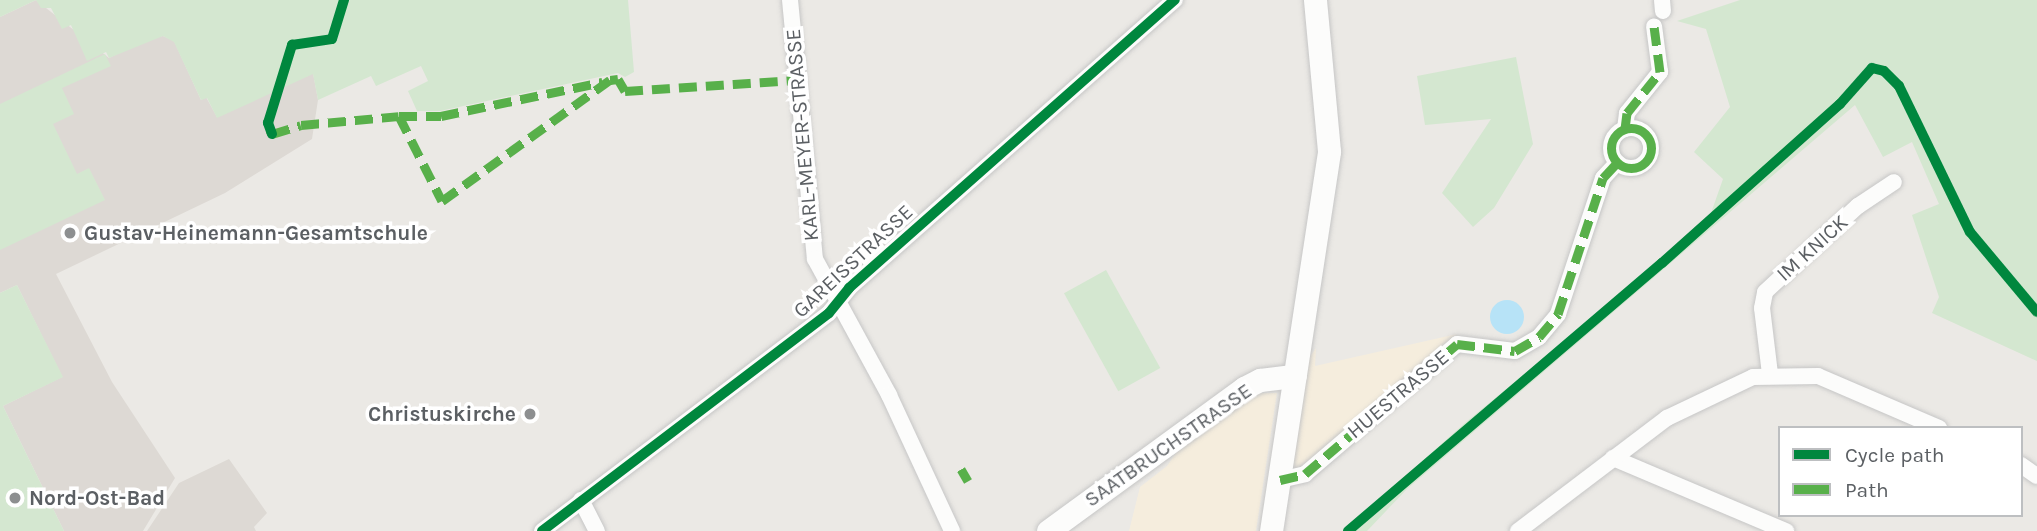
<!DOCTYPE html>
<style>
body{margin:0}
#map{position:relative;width:2037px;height:531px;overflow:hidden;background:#ebe9e5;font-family:Karla,sans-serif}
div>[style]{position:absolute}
.commercial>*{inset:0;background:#f5eddd}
.education>*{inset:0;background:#ddd9d4}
.green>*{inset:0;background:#d4e7d0;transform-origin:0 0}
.water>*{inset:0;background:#b7e3f7}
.round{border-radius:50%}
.roads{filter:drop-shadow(0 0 2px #c6c6c6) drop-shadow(0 0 2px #c6c6c6)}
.street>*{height:16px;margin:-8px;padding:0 8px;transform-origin:8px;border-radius:8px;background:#fcfcfb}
.street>.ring{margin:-8px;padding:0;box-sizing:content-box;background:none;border:16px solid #fcfcfb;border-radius:50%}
.secondary>*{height:23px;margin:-11.5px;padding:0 11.5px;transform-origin:11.5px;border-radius:11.5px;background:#fcfcfb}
.quiet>*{height:9px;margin-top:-4.5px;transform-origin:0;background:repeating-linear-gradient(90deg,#58b04a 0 18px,transparent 0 27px)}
.quiet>.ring{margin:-4.5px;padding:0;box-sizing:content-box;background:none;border:9px solid #58b04a;border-radius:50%}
.cycleway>*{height:10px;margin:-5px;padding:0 5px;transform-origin:5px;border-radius:5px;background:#00873e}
.dots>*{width:19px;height:19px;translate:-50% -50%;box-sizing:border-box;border:4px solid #fff;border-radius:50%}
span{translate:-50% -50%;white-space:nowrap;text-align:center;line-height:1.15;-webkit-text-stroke:7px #fff;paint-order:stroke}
.street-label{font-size:21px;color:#5b5f63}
.poi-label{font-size:21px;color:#5b5f63;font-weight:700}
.left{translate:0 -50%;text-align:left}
.right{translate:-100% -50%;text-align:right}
.legend{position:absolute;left:1778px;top:426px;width:245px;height:91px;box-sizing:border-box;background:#fff;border:2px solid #bdbfc1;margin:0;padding:9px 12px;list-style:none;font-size:21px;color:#5b5f63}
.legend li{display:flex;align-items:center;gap:14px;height:35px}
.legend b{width:35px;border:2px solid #bdbfc1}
</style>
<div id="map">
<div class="commercial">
<div style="clip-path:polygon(1457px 334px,1298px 470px,1283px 470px,1296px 377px,1316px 348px,1315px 366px)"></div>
<div style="clip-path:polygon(1250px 393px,1277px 393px,1256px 531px,1129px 531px,1140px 487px,1167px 466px,1182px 444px)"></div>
</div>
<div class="education">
<div style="clip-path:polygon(36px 0,109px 58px,149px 38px,163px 36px,174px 41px,201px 100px,206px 97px,217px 117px,313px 73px,318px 100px,312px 139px,225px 193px,56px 274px,112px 382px,175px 478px,143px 531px,64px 531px,3px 406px,62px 377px,17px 285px,0 293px,0 17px)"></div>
<div style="clip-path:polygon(229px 459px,267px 513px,254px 527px,256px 531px,147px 531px,179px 483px)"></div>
</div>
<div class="green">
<div style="clip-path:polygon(0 0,628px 0,634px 72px,625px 77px,618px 73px,440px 111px,417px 111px,408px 91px,428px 81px,421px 66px,376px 86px,371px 76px,318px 100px,313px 74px,217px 118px,207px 98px,201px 100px,174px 42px,163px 36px,109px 58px,106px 52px,87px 61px,71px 25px,62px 29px,51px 8px,41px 8px,36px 0,0 17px)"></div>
<div style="clip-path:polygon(1740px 0,2037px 0,2037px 361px,1932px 313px,1939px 297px,1912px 215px,1939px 204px,1912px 142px,1883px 157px,1855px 105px,1407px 489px,1367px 531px,1344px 531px,1466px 422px,1668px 256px,1711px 213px,1723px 179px,1694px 152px,1730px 107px,1706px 29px,1677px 21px)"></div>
<div style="clip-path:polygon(105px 54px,111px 66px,62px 88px,74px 114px,53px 124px,77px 174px,89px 168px,105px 200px,0 250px,0 104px)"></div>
<div style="clip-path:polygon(1516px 57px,1533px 144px,1494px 208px,1473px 227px,1442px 193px,1491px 119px,1425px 125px,1417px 76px)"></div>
<div style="left:1106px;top:270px;width:112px;height:48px;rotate:61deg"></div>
<div style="clip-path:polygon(17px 285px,63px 377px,3px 406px,64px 531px,0 531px,0 293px)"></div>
</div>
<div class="water">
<div class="round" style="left:1490px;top:300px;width:34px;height:34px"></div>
</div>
<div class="roads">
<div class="street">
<div style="left:790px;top:0;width:260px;rotate:84.5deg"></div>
<div style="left:815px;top:259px;width:155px;rotate:61.4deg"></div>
<div style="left:889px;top:395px;width:150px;rotate:65.1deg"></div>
<div style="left:1662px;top:0;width:11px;rotate:85deg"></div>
<div class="ring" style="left:1611px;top:128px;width:24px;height:24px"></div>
<div style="left:1625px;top:129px;width:16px;rotate:-83deg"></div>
<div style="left:1627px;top:113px;width:53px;rotate:-51.2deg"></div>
<div style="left:1660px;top:72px;width:46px;rotate:-97.4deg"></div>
<div style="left:1770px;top:374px;width:66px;rotate:-96.9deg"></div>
<div style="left:1762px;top:308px;width:16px;rotate:-79deg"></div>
<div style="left:1765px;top:292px;width:127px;rotate:-42.8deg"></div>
<div style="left:1858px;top:206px;width:43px;rotate:-33.7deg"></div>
<div style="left:1613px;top:458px;width:188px;rotate:22.9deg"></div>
<div style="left:2021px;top:465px;width:19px;rotate:35deg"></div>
<div style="left:1280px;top:480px;width:26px;rotate:-13deg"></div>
<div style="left:1305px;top:474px;width:200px;rotate:-40.5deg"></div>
<div style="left:1457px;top:344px;width:58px;rotate:6.9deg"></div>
<div style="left:1515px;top:351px;width:28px;rotate:-30deg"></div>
<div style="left:1539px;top:337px;width:30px;rotate:-50deg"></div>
<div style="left:1558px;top:314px;width:143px;rotate:-71.7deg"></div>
<div style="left:1603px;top:178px;width:21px;rotate:-47deg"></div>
<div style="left:581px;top:500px;width:35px;rotate:63deg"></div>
<div style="left:542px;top:531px;width:360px;rotate:-37.2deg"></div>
<div style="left:829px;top:313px;width:32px;rotate:-51deg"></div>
<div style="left:849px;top:288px;width:435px;rotate:-41.5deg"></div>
<div style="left:1518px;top:531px;width:187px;rotate:-37.2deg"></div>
<div style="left:1667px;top:418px;width:95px;rotate:-25.5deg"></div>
<div style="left:1753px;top:377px;width:65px;rotate:-0.9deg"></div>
<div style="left:1818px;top:376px;width:132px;rotate:23.3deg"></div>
</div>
<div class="secondary">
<div style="left:1048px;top:531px;width:243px;rotate:-36.1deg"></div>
<div style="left:1244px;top:388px;width:18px;rotate:-27deg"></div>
<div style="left:1260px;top:380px;width:35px;rotate:-7deg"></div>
<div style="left:1271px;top:531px;width:384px;rotate:-81.3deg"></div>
<div style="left:1329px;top:151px;width:152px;rotate:-95.3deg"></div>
</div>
</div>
<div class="quiet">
<div style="left:399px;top:116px;width:42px"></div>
<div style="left:441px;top:116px;width:165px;rotate:-11.9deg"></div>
<div class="ring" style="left:1611px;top:128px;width:31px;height:31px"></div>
<div style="left:1625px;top:129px;width:16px;rotate:-83deg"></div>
<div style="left:1627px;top:113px;width:53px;rotate:-51.2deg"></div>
<div style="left:1660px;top:72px;width:46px;rotate:-97.4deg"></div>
<div style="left:270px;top:130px;width:4px;rotate:63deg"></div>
<div style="left:272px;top:134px;width:30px;rotate:-17deg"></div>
<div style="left:301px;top:125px;width:98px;rotate:-5.2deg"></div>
<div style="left:399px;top:116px;width:95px;rotate:63.2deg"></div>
<div style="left:442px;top:201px;width:207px;rotate:-35.8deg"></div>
<div style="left:610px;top:80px;width:8px;rotate:-7deg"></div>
<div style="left:618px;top:79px;width:14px;rotate:60deg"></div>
<div style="left:625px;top:91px;width:171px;rotate:-3.7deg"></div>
<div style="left:961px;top:469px;width:14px;rotate:60deg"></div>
<div style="left:1280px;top:480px;width:26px;rotate:-13deg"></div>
<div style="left:1305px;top:474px;width:200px;rotate:-40.5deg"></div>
<div style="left:1457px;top:344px;width:58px;rotate:6.9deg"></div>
<div style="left:1515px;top:351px;width:28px;rotate:-30deg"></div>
<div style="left:1539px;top:337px;width:30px;rotate:-50deg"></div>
<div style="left:1558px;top:314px;width:143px;rotate:-71.7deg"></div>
<div style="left:1603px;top:178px;width:21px;rotate:-47deg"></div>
</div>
<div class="cycleway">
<div style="left:1872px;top:68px;width:12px;rotate:14deg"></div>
<div style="left:1884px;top:71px;width:21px;rotate:45deg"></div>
<div style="left:1899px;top:86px;width:162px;rotate:64.1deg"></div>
<div style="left:1970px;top:232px;width:104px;rotate:50.1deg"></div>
<div style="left:272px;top:134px;width:12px;rotate:-110deg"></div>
<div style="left:268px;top:123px;width:82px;rotate:-72.9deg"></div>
<div style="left:292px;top:45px;width:40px;rotate:-8.5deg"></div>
<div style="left:332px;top:39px;width:41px;rotate:-72.9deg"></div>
<div style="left:542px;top:531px;width:360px;rotate:-37.2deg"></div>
<div style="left:829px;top:313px;width:32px;rotate:-51deg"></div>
<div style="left:849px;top:288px;width:435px;rotate:-41.5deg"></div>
<div style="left:1348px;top:531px;width:413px;rotate:-40.5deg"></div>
<div style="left:1662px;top:263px;width:239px;rotate:-41.8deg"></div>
<div style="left:1840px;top:104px;width:48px;rotate:-48.4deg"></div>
</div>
<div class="dots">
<div style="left:70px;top:233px;background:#8d8f90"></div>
<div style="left:530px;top:414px;background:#8d8f90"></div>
<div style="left:15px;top:498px;background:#8d8f90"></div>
</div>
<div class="street-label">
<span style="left:802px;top:135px;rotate:-95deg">KARL-MEYER-STRASSE</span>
<span style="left:1812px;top:248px;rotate:-42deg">IM KNICK</span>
<span style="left:853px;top:261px;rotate:-43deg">GAREISSTRASSE</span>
<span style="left:1398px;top:394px;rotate:-40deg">HUESTRASSE</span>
<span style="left:1168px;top:445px;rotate:-35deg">SAATBRUCHSTRASSE</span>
</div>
<div class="poi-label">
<span class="left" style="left:84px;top:233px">Gustav-Heinemann-Gesamtschule</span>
<span class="right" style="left:516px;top:414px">Christuskirche</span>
<span class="left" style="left:29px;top:498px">Nord-Ost-Bad</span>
</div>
<ul class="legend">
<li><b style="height:9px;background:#00873e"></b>Cycle path</li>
<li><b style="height:9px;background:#58b04a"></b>Path</li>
</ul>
</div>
